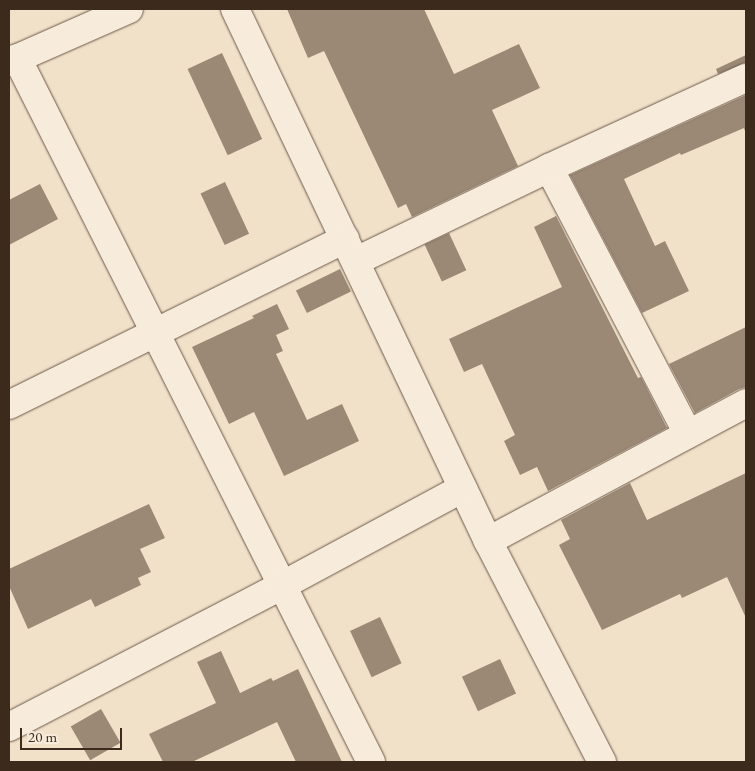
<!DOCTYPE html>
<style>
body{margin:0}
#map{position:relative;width:755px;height:771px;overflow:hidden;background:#f2e1c9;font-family:"EB Garamond",serif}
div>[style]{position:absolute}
.building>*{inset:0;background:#9b8976;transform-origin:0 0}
.roads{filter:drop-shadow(0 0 1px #6a5848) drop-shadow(0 0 1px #6a5848)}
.minor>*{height:28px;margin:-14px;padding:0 14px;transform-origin:14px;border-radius:14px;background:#f7ecdc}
span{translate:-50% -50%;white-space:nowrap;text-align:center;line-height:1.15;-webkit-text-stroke:4.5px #f7ecdc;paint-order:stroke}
.frame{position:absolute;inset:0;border:10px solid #3c2a1d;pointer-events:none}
.scale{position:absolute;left:20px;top:728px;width:102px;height:22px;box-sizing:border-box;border:2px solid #3c2a1d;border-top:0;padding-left:6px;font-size:15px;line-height:18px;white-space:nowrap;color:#3c2a1d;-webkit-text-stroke:4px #f7ecdc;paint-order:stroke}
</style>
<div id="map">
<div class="building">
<div style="clip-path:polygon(287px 9px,424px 9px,454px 74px,519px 44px,540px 88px,492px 110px,518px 166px,412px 217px,406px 204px,398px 208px,324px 51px,308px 58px)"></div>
<div style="left:222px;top:53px;width:95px;height:38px;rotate:65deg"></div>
<div style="clip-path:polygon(746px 55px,746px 63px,718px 74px,716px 69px)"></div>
<div style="clip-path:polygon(746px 95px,746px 134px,744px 128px,681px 155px,680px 153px,624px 179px,655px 246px,665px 241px,689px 291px,642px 313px,570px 175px)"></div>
<div style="left:225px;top:182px;width:57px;height:27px;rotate:65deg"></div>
<div style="clip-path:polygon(40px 184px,58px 219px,9px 245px,9px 200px)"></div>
<div style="clip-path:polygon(556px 216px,638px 378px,641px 377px,667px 428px,548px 491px,537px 467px,520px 475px,504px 441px,515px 435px,482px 364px,464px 372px,449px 339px,562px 287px,534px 227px)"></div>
<div style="left:449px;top:233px;width:41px;height:27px;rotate:65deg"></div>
<div style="left:340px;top:269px;width:25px;height:49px;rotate:64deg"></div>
<div style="clip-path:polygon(277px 304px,289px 329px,276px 335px,283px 351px,276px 354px,307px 420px,342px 404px,359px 441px,284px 476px,254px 412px,229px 424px,192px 347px,254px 318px,252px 316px)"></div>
<div style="clip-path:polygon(746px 327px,746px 387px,739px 389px,695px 413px,669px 364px)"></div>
<div style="clip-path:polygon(746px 473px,746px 618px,727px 577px,682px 598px,680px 594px,602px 630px,559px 545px,570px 539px,561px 520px,630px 483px,647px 520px)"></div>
<div style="clip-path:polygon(149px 504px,165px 538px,140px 549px,151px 572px,138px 578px,141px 585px,95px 607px,91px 599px,28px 629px,9px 586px,9px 569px)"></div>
<div style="left:380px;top:617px;width:51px;height:33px;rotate:65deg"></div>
<div style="clip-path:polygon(221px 651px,240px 693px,271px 678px,273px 681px,298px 669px,342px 762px,296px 762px,277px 722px,192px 762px,163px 762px,149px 734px,216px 703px,197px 662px)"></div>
<div style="left:500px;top:659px;width:38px;height:42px;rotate:65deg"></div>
<div style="left:101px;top:709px;width:39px;height:35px;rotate:60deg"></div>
</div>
<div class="roads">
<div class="minor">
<div style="left:235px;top:9px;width:589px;rotate:64.57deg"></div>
<div style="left:488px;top:541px;width:249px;rotate:62.7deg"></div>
<div style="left:17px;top:58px;width:788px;rotate:63.3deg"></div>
<div style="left:9px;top:62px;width:131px;rotate:-23.8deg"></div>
<div style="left:549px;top:168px;width:300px;rotate:62.4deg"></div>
<div style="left:356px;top:261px;width:214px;rotate:-25.7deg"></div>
<div style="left:549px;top:168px;width:217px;rotate:-24.6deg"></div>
<div style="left:9px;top:405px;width:375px;rotate:-26.3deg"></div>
<div style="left:488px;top:541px;width:293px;rotate:-28.1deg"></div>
<div style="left:9px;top:727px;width:309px;rotate:-27.4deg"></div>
<div style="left:283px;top:585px;width:204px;rotate:-28.3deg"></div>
</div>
</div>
<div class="frame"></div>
<div class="scale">20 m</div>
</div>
